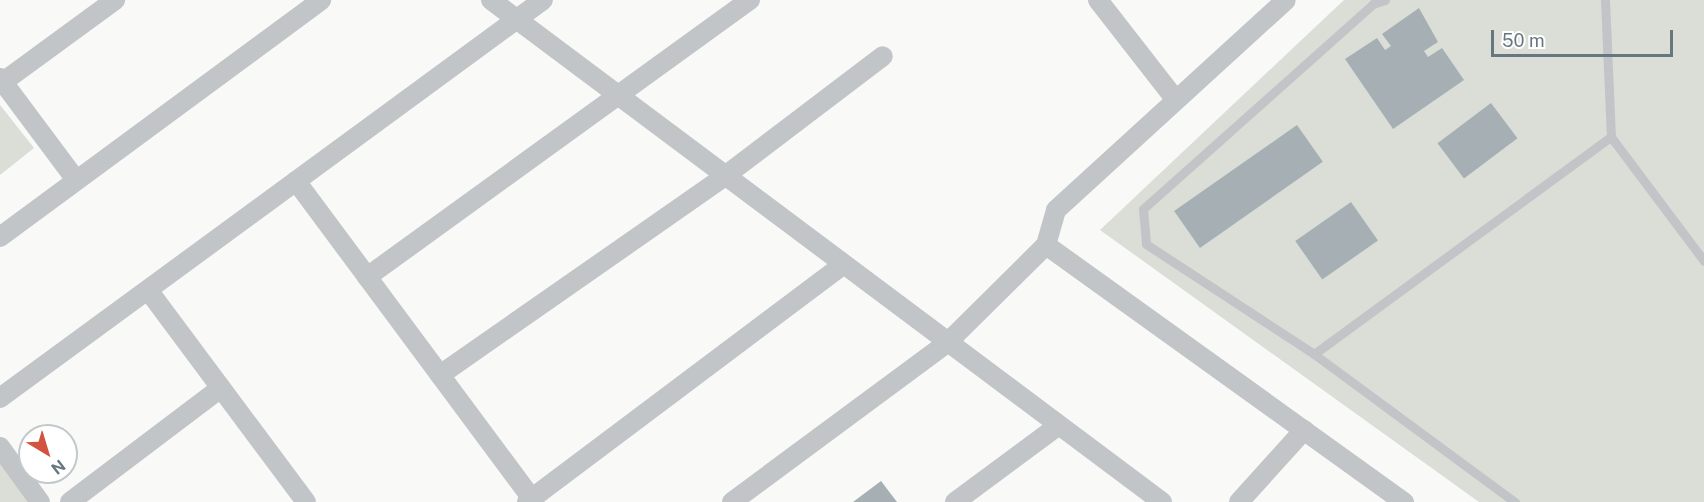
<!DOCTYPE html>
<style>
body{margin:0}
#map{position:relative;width:1704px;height:502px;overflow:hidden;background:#f9f9f7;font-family:"Public Sans",sans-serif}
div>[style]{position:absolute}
.green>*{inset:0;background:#daded7}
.building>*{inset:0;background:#a6afb3;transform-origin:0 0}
.lane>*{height:9px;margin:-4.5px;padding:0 4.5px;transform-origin:4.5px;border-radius:4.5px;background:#c1c5c8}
.street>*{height:20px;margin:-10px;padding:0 10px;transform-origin:10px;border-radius:10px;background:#c1c5c8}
span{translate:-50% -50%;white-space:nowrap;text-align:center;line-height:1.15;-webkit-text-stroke:6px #fff;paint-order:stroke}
.north{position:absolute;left:18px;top:424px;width:60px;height:60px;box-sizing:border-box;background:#fff;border:2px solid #c2c9cc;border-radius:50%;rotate:142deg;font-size:16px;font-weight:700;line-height:24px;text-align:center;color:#66777f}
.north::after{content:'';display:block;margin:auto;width:21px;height:27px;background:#d2533f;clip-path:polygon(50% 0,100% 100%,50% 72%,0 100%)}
.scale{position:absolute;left:1491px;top:30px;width:182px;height:27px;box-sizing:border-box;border:3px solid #66777f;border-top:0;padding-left:8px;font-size:18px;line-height:21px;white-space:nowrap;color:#66777f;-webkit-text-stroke:4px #fff;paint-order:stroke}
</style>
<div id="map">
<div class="green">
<div style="clip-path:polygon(1344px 0,1704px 0,1704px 502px,1479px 502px,1100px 230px)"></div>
<div style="clip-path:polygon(0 105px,34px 148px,0 175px)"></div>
<div style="clip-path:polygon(0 463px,29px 502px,0 502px)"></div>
</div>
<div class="building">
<div style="clip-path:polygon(1419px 8px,1438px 42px,1424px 51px,1428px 57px,1442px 48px,1464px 80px,1393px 129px,1345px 59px,1377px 38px,1385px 50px,1391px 46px,1382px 34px)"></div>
<div style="left:1491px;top:103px;width:44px;height:67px;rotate:53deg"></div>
<div style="left:1297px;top:125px;width:45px;height:150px;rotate:55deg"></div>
<div style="left:1351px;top:202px;width:47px;height:68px;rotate:55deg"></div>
<div style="clip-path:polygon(881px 481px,897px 502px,853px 502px)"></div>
</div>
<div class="lane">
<div style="left:1385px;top:0;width:13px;rotate:162deg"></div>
<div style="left:1373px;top:4px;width:308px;rotate:138.3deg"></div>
<div style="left:1143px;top:209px;width:35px;rotate:85deg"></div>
<div style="left:1146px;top:244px;width:201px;rotate:33.2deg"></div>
<div style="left:1314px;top:354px;width:250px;rotate:36.4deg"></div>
<div style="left:1605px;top:0;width:137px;rotate:87.5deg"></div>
<div style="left:1611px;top:137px;width:155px;rotate:53.1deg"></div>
<div style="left:1314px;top:354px;width:368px;rotate:-36.2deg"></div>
</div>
<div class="street">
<div style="left:491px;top:0;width:838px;rotate:36.8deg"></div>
<div style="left:1098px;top:0;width:125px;rotate:52.1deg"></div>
<div style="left:0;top:78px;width:127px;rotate:53.3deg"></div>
<div style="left:3px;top:82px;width:139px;rotate:-36.2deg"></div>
<div style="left:296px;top:181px;width:400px;rotate:53.4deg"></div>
<div style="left:0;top:237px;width:399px;rotate:-36.4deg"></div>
<div style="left:1046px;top:245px;width:441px;rotate:35.7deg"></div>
<div style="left:367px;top:277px;width:473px;rotate:-35.9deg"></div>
<div style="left:148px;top:290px;width:264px;rotate:53.3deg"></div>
<div style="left:440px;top:375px;width:348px;rotate:-34.9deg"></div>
<div style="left:725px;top:176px;width:198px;rotate:-37.2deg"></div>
<div style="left:0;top:398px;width:673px;rotate:-36.24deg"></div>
<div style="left:0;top:447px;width:68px;rotate:54deg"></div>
<div style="left:70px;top:502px;width:189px;rotate:-37.1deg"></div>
<div style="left:527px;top:502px;width:396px;rotate:-36.9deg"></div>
<div style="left:732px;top:502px;width:267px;rotate:-36.5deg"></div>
<div style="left:947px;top:343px;width:139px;rotate:-44.7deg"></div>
<div style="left:1046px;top:245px;width:36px;rotate:-74deg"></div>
<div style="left:1056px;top:210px;width:311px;rotate:-42.4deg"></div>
<div style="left:955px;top:502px;width:129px;rotate:-36.5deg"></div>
<div style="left:1239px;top:502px;width:97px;rotate:-47.9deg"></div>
</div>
<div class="north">N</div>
<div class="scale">50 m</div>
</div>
